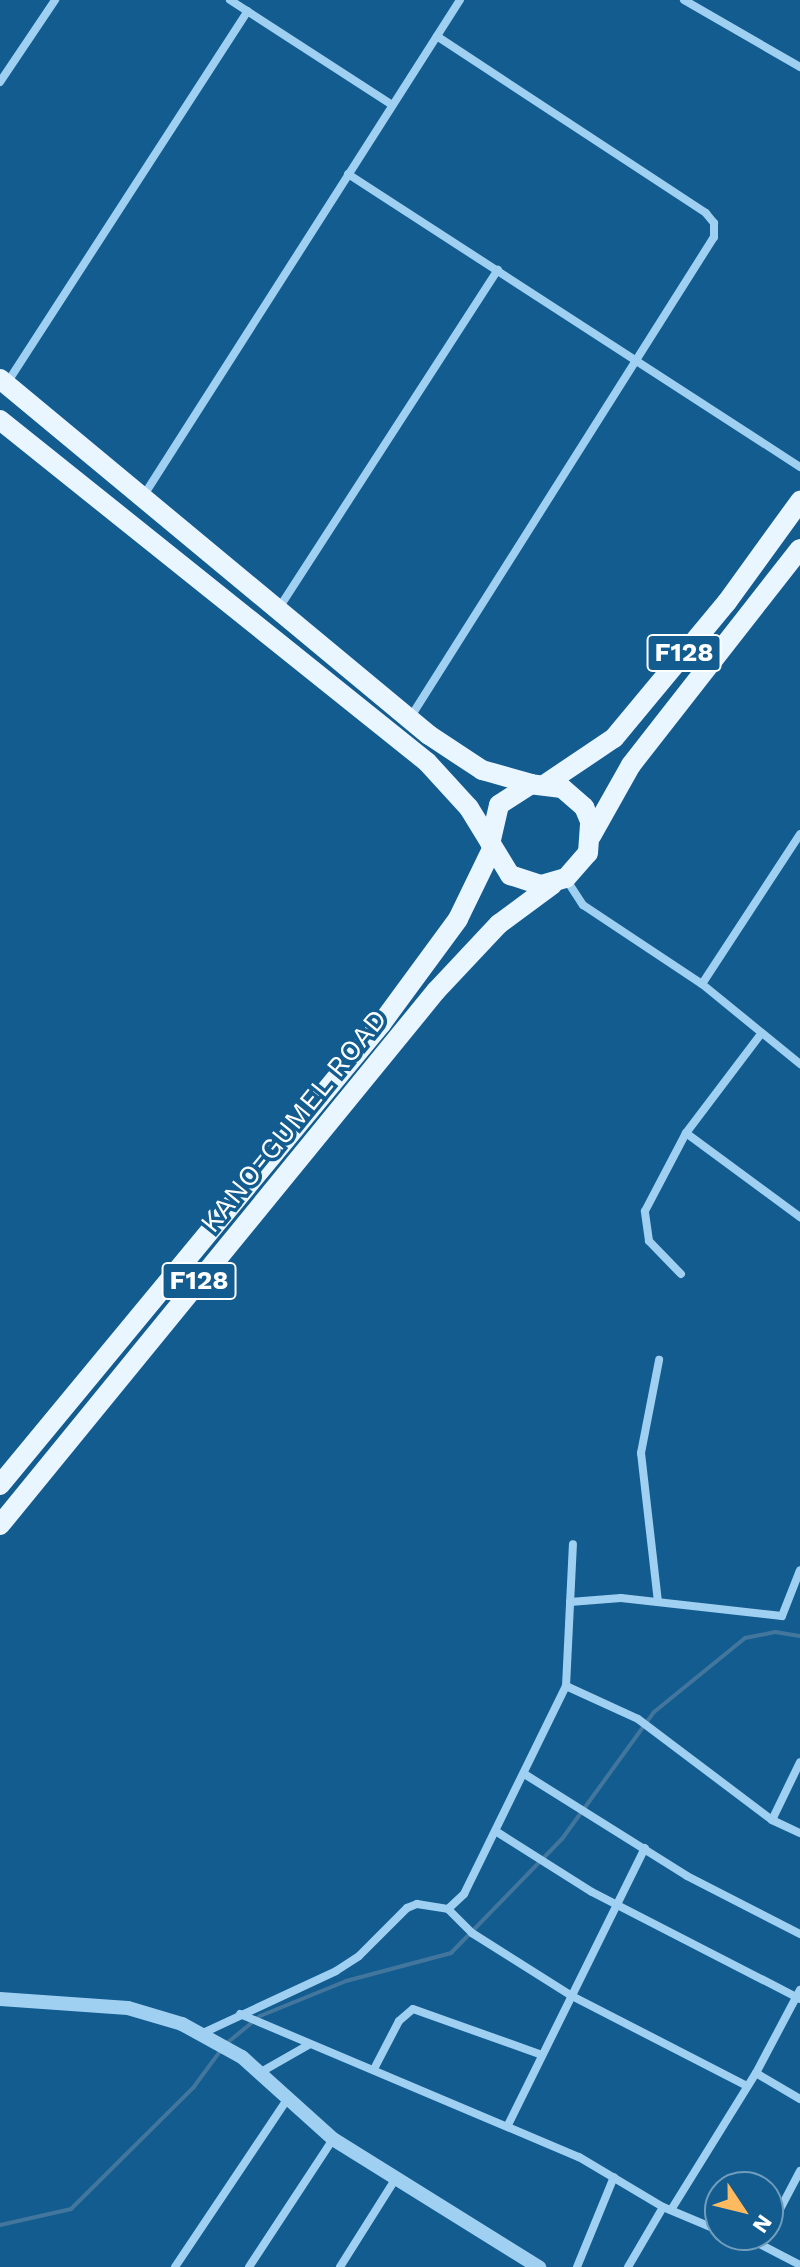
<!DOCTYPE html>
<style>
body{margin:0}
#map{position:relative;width:800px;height:2267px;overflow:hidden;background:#135c90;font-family:"Work Sans",sans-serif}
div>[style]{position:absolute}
.stream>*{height:4px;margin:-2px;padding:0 2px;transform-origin:2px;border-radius:2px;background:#42769c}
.minor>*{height:8px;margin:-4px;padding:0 4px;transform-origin:4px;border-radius:4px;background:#9fd0f1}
.tertiary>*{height:14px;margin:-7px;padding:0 7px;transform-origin:7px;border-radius:7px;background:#9fd0f1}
.primary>*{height:20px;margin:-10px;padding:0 10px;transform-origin:10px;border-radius:10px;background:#e9f5ff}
span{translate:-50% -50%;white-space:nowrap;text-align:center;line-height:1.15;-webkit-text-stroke:7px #135c90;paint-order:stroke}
.shield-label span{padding:2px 6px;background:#135c90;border:2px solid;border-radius:6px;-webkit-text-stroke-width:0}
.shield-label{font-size:26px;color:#fff;font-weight:700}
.street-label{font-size:28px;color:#fff}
.north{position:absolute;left:704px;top:2171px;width:80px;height:80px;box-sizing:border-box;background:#135c90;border:2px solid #719dbc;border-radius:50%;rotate:125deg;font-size:22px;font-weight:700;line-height:32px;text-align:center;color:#fff}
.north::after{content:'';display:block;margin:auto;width:28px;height:36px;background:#ffba5f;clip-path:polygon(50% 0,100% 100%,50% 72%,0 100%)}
</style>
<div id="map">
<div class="stream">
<div style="left:227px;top:2043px;width:43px;rotate:-39.3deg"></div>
<div style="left:260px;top:2016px;width:93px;rotate:-22.1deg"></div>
<div style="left:346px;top:1981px;width:109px;rotate:-14.9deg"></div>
<div style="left:451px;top:1953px;width:159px;rotate:-45.8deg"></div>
<div style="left:562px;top:1839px;width:157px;rotate:-54.1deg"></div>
<div style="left:654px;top:1712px;width:117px;rotate:-39.1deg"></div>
<div style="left:745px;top:1638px;width:31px;rotate:-11deg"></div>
<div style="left:775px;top:1632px;width:25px;rotate:9deg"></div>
<div style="left:0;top:2225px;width:73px;rotate:-12.7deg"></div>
<div style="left:71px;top:2209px;width:172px;rotate:-44.8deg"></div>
<div style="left:193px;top:2088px;width:47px;rotate:-53.6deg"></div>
</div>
<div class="minor">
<div style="left:230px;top:0;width:193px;rotate:32.9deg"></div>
<div style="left:684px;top:0;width:134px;rotate:30deg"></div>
<div style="left:0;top:82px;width:99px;rotate:-56.1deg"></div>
<div style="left:348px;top:174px;width:539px;rotate:32.95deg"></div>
<div style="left:7px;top:383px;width:443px;rotate:-57.1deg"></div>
<div style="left:144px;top:495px;width:587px;rotate:-57.45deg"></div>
<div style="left:279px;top:608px;width:403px;rotate:-57.1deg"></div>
<div style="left:410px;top:718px;width:569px;rotate:-57.71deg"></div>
<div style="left:714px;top:237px;width:14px;rotate:-90deg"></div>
<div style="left:714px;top:223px;width:13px;rotate:-129deg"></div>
<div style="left:706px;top:213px;width:322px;rotate:-146.7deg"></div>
<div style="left:566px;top:879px;width:31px;rotate:57deg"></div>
<div style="left:583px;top:905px;width:143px;rotate:33.6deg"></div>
<div style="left:702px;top:984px;width:127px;rotate:39.2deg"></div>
<div style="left:702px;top:984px;width:179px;rotate:-56.8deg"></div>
<div style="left:686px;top:1133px;width:142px;rotate:36.4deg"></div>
<div style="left:681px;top:1274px;width:46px;rotate:-134.1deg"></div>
<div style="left:649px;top:1241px;width:30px;rotate:-98deg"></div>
<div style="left:645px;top:1211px;width:88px;rotate:-62.3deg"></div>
<div style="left:686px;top:1133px;width:124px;rotate:-52.9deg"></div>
<div style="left:570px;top:1602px;width:51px;rotate:-4.5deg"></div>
<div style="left:621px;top:1598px;width:162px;rotate:6.4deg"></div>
<div style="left:782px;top:1616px;width:49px;rotate:-68.6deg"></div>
<div style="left:658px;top:1602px;width:150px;rotate:-96.5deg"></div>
<div style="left:641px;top:1453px;width:95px;rotate:-79deg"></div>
<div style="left:566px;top:1686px;width:79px;rotate:24.6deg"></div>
<div style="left:638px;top:1719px;width:168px;rotate:37deg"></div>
<div style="left:772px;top:1820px;width:31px;rotate:25deg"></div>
<div style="left:526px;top:1775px;width:190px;rotate:32.1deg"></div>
<div style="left:687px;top:1876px;width:127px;rotate:27.2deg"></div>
<div style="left:772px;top:1820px;width:64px;rotate:-64.2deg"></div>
<div style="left:497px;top:1832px;width:112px;rotate:32.3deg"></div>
<div style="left:592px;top:1892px;width:234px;rotate:27.2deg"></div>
<div style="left:448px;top:1909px;width:34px;rotate:45deg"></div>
<div style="left:472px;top:1933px;width:116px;rotate:32.3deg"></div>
<div style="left:570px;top:1995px;width:199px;rotate:27.2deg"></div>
<div style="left:240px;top:2014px;width:368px;rotate:22.9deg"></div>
<div style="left:579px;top:2157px;width:98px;rotate:30.8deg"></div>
<div style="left:663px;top:2207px;width:62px;rotate:22.8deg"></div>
<div style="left:201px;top:2034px;width:149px;rotate:-25deg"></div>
<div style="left:336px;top:1971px;width:27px;rotate:-33deg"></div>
<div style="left:359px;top:1956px;width:68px;rotate:-45deg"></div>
<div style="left:407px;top:1908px;width:11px;rotate:-22deg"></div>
<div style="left:417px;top:1904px;width:31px;rotate:9deg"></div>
<div style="left:448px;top:1909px;width:22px;rotate:-43deg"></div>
<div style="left:464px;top:1894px;width:232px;rotate:-63.9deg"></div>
<div style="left:566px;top:1686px;width:142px;rotate:-87.2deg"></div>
<div style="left:374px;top:2069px;width:54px;rotate:-62.5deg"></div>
<div style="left:399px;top:2021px;width:18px;rotate:-41deg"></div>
<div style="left:413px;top:2009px;width:137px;rotate:19.6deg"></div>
<div style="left:261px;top:2072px;width:56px;rotate:-29.7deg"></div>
<div style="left:756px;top:2073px;width:51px;rotate:30.6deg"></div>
<div style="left:508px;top:2125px;width:309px;rotate:-63.7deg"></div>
<div style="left:671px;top:2210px;width:161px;rotate:-58.2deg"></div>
<div style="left:756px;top:2073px;width:94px;rotate:-62.1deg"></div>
<div style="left:768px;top:2232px;width:69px;rotate:-62.3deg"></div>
<div style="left:742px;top:2235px;width:65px;rotate:27.3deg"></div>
<div style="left:175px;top:2267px;width:200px;rotate:-56.2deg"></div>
<div style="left:249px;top:2267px;width:153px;rotate:-56.7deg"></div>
<div style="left:340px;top:2267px;width:105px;rotate:-57.8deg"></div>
<div style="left:577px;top:2267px;width:97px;rotate:-67.7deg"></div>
<div style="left:628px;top:2267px;width:69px;rotate:-59.7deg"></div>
</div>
<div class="tertiary">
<div style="left:0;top:1999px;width:128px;rotate:4deg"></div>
<div style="left:128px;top:2008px;width:56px;rotate:16.5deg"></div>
<div style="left:182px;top:2024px;width:68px;rotate:28.8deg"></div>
<div style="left:242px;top:2057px;width:122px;rotate:42deg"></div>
<div style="left:333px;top:2139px;width:243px;rotate:31.9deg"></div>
</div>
<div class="primary">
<div style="left:0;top:379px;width:557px;rotate:39.69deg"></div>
<div style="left:429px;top:735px;width:64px;rotate:33.4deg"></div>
<div style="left:482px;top:770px;width:51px;rotate:15.9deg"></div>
<div style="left:0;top:420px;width:547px;rotate:38.69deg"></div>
<div style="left:427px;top:762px;width:62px;rotate:47.6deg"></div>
<div style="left:469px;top:808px;width:79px;rotate:58.5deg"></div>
<div style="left:510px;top:875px;width:33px;rotate:18deg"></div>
<div style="left:541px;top:885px;width:26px;rotate:-16deg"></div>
<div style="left:566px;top:878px;width:33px;rotate:-49deg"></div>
<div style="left:588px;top:853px;width:32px;rotate:-86deg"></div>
<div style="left:590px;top:821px;width:15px;rotate:-113deg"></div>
<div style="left:584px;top:807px;width:29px;rotate:-139deg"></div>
<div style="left:562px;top:788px;width:31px;rotate:-173deg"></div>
<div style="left:531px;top:784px;width:38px;rotate:147deg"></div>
<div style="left:499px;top:805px;width:39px;rotate:103deg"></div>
<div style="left:547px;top:783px;width:81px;rotate:-33.9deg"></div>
<div style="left:614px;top:738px;width:177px;rotate:-50.3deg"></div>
<div style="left:727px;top:602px;width:125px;rotate:-54.1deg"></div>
<div style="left:591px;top:836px;width:81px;rotate:-60.6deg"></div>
<div style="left:631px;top:765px;width:274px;rotate:-52deg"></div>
<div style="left:0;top:1485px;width:598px;rotate:-50.43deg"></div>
<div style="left:381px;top:1024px;width:130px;rotate:-53.7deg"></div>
<div style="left:458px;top:919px;width:78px;rotate:-64.1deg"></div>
<div style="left:0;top:1525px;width:689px;rotate:-50.77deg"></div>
<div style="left:436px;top:991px;width:92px;rotate:-46.8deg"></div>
<div style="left:499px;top:924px;width:67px;rotate:-36.5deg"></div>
</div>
<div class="shield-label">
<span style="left:684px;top:653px">F128</span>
<span style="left:199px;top:1281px">F128</span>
</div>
<div class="street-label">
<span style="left:294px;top:1121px;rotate:-51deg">KANO-GUMEL ROAD</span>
</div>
<div class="north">N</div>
</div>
